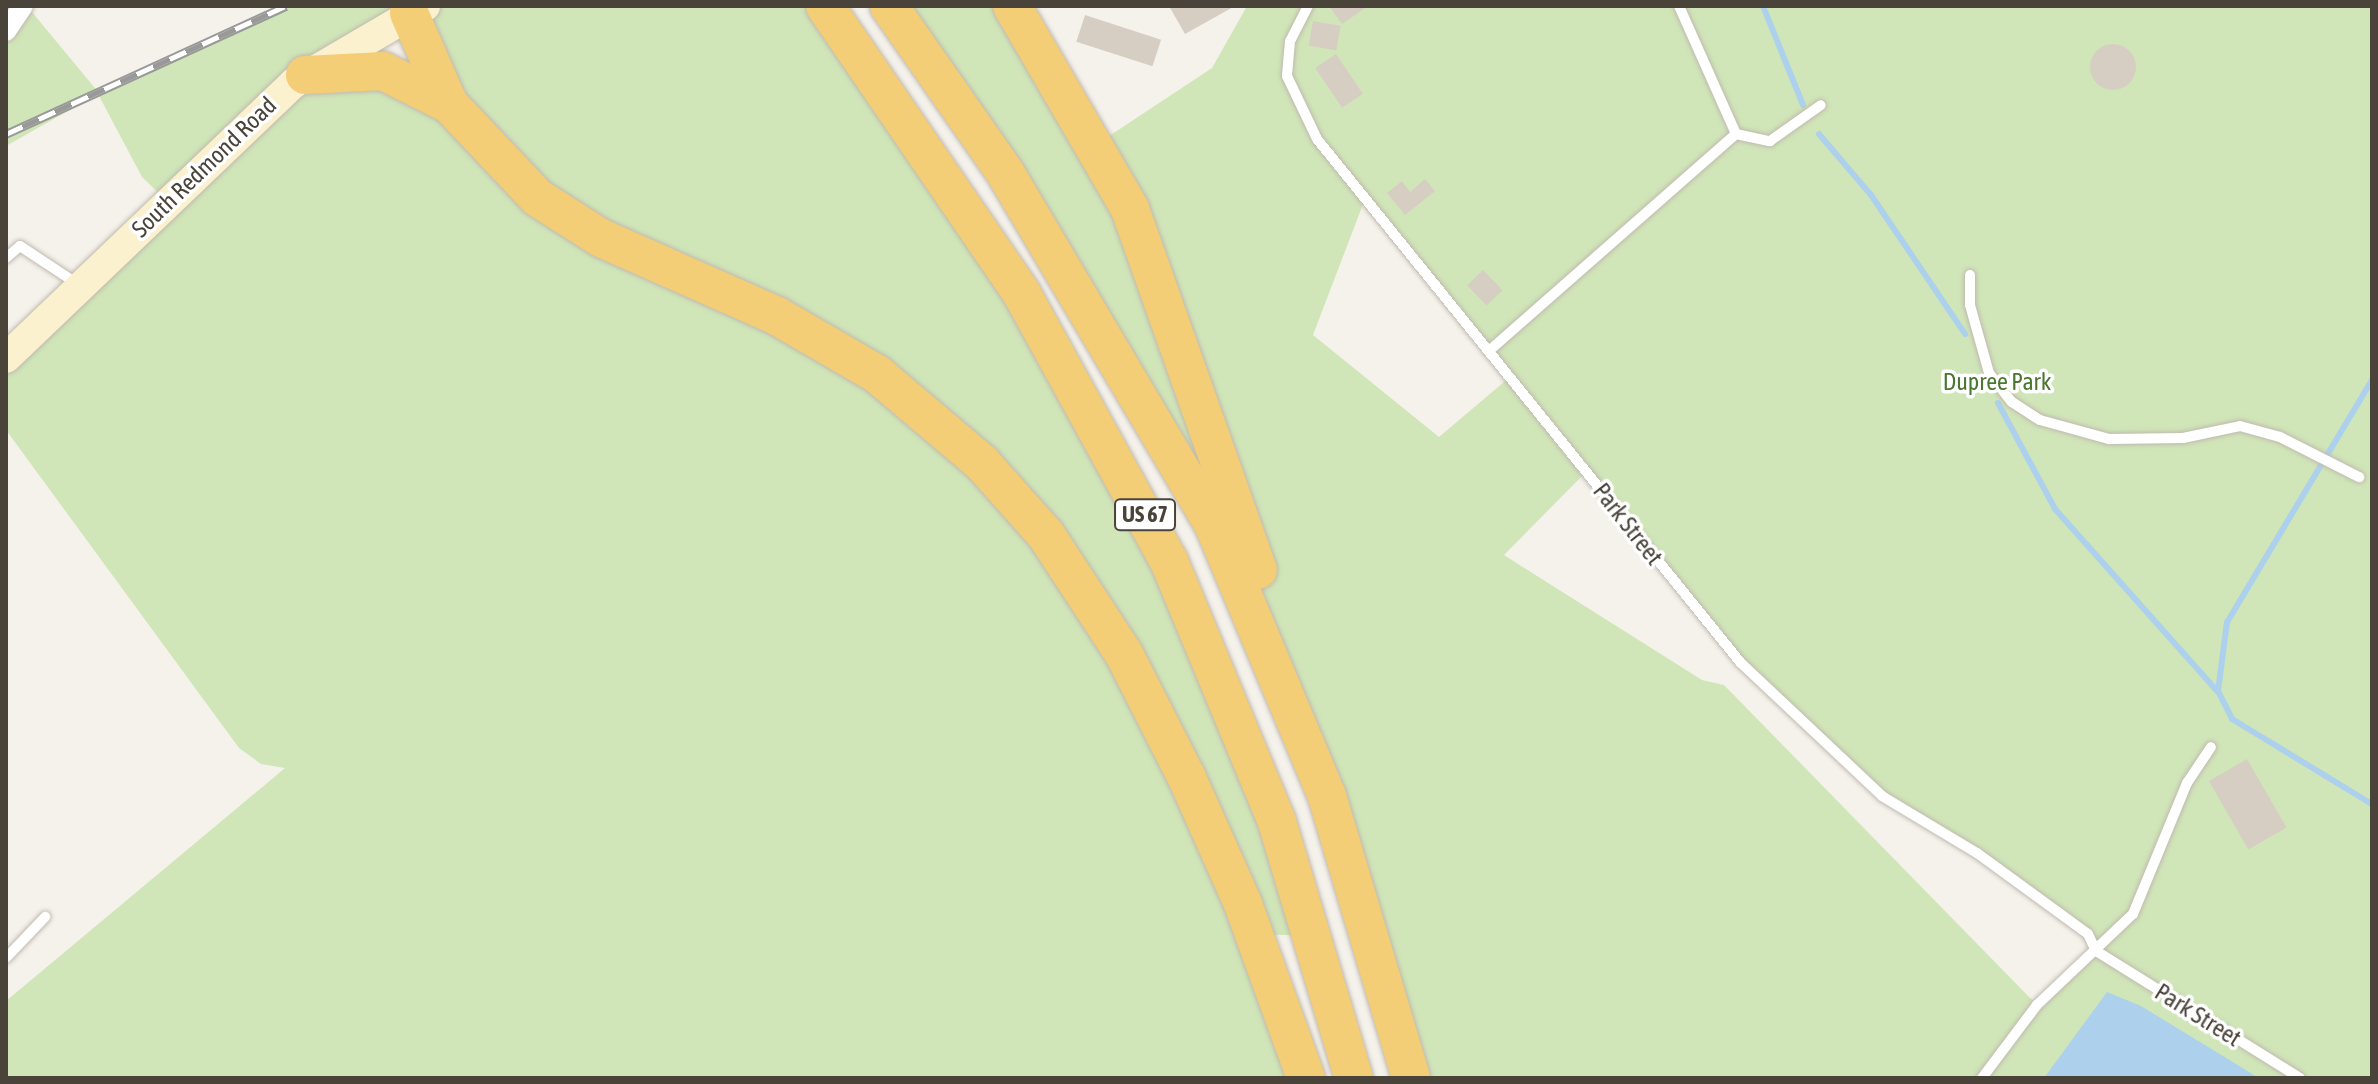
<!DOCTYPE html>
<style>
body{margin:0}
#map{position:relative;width:2378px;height:1084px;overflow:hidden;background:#f5f2ec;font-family:"Asap Condensed",sans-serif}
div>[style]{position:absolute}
.green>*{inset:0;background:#d0e6b8}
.water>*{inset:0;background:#add1ec}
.stream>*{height:6px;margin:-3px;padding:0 3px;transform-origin:3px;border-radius:3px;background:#add1ec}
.building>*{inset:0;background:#d6cec2;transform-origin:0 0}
.round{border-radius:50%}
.roads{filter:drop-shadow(0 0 2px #c0baaf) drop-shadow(0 0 2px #c0baaf)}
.lane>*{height:10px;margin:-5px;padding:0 5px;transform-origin:5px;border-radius:5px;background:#fff}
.street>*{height:20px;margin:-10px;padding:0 10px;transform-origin:10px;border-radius:10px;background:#fff}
.secondary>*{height:30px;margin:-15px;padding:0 15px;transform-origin:15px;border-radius:15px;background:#fbf1cf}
.highway>*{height:38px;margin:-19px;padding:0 19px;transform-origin:19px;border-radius:19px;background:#f4cd77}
.rail>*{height:9px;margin-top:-4.5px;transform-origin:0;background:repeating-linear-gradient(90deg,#fff 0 18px,#999 0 36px);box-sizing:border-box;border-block:2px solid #999}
span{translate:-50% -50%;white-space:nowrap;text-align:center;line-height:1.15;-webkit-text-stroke:7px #fff;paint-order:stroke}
.shield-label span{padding:2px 6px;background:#fff;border:2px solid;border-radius:6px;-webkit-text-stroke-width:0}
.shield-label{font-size:22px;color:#49433a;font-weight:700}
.street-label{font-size:24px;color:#49433a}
.park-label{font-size:24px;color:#4a7730}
.frame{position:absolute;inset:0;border:8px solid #49433a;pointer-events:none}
</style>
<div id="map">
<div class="green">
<div style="clip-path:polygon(evenodd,27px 6px,99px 93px,287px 6px,825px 6px,1097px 426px,1314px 936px,1255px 934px,1296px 1078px,6px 1078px,6px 1001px,285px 768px,261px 764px,239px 748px,6px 430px,6px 358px,167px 201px,142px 177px,98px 94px,6px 146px,6px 31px,27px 6px,410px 13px,415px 81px,327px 59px,410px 13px)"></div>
<div style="clip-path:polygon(evenodd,889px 6px,1012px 6px,1097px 144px,1212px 68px,1247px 6px,2372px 6px,2372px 1078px,1411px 1078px,1214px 526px,889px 6px,1365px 199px,1511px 376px,1439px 437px,1313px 335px,1365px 199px,889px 6px,1586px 472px,1740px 662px,1882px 796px,1977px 853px,2088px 933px,2095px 951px,2037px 1005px,1724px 685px,1702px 680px,1504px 555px,1586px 472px)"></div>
</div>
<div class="water">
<div style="clip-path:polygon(2107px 992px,2141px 1006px,2259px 1078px,2044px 1078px)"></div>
</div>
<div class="stream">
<div style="left:1763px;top:6px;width:107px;rotate:68deg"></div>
<div style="left:1819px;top:134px;width:80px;rotate:49.6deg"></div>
<div style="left:1871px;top:195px;width:168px;rotate:55.9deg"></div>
<div style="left:2372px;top:380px;width:282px;rotate:120.9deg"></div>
<div style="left:2227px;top:622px;width:70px;rotate:97.4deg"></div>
<div style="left:2218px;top:691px;width:31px;rotate:63deg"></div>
<div style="left:2232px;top:719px;width:164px;rotate:31.3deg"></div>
<div style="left:1998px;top:403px;width:120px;rotate:61.7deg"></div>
<div style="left:2055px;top:509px;width:244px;rotate:48.3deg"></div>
</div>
<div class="building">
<div style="clip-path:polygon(1169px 6px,1235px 6px,1185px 34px)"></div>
<div style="clip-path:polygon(1329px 6px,1368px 6px,1342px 24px)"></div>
<div style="left:1085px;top:15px;width:80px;height:28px;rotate:18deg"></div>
<div style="left:1313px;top:21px;width:28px;height:25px;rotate:10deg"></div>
<div class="round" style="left:2090px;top:44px;width:46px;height:46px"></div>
<div style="left:1336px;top:54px;width:48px;height:25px;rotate:56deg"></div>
<div style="clip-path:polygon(1425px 179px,1435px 191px,1405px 215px,1387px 193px,1402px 181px,1410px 192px)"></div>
<div style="left:1483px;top:270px;width:28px;height:22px;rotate:46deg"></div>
<div style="left:2247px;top:759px;width:79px;height:44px;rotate:60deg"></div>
</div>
<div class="roads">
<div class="lane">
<div style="left:1308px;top:6px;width:39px;rotate:117deg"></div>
<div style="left:1290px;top:41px;width:35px;rotate:95deg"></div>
<div style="left:1287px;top:76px;width:70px;rotate:64.5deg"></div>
<div style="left:1317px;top:139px;width:673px;rotate:51.03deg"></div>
<div style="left:1740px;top:662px;width:195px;rotate:43.3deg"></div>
<div style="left:1882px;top:796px;width:111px;rotate:31deg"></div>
<div style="left:1977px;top:853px;width:137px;rotate:36.1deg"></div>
<div style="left:2088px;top:934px;width:19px;rotate:65deg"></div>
<div style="left:2096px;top:951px;width:240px;rotate:31.9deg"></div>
<div style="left:1736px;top:134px;width:35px;rotate:12deg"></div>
<div style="left:1770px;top:141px;width:62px;rotate:-35.2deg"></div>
<div style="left:6px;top:258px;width:18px;rotate:-41deg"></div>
<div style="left:20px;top:246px;width:71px;rotate:33.5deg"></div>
<div style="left:1970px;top:275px;width:30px;rotate:90deg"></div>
<div style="left:1970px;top:305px;width:71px;rotate:74.4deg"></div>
<div style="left:1989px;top:373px;width:37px;rotate:52deg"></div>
<div style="left:2012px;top:402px;width:33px;rotate:33deg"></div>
<div style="left:2040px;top:420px;width:72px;rotate:15.4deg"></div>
<div style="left:2109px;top:439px;width:74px;rotate:-0.8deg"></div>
<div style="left:2183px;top:438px;width:58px;rotate:-11.9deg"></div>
<div style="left:2240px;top:426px;width:41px;rotate:15.4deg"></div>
<div style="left:2280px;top:437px;width:89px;rotate:26.9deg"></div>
<div style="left:1490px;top:350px;width:327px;rotate:-41.3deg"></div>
<div style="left:1736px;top:134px;width:140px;rotate:-114deg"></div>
<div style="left:6px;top:958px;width:57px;rotate:-46.4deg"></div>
<div style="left:1982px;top:1078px;width:91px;rotate:-53deg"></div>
<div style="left:2037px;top:1005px;width:132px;rotate:-43.5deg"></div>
<div style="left:2133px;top:914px;width:142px;rotate:-67.6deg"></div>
<div style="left:2187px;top:783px;width:43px;rotate:-56.3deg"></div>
</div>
<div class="street">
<div style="left:6px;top:31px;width:30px;rotate:-56deg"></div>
</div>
<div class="secondary">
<div style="left:6px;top:358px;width:398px;rotate:-43.7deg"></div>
<div style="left:294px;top:83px;width:152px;rotate:-30.4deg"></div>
</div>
<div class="highway">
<div style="left:825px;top:6px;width:349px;rotate:55.6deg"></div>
<div style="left:1022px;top:294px;width:305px;rotate:61.2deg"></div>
<div style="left:1169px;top:561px;width:282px;rotate:67.5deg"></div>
<div style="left:1277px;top:822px;width:267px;rotate:73.3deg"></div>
<div style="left:889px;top:6px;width:205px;rotate:55.1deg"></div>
<div style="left:1006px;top:174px;width:409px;rotate:59.4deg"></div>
<div style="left:1214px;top:526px;width:293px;rotate:67.3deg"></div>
<div style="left:1327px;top:796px;width:294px;rotate:73.4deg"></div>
<div style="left:1012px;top:6px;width:235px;rotate:59.8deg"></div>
<div style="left:1130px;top:209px;width:383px;rotate:70.5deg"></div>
<div style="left:409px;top:13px;width:99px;rotate:66.3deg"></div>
<div style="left:449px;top:104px;width:129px;rotate:46.6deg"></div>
<div style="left:538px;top:198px;width:75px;rotate:32.4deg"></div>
<div style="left:601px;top:238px;width:193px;rotate:23.9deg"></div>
<div style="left:777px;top:316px;width:116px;rotate:30.1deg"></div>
<div style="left:877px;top:374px;width:138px;rotate:40.3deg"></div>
<div style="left:982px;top:463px;width:96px;rotate:48.4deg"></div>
<div style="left:1046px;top:535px;width:142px;rotate:56.8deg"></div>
<div style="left:1124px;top:654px;width:139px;rotate:63.1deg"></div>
<div style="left:1187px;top:778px;width:138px;rotate:66deg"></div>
<div style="left:1243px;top:904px;width:185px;rotate:70.1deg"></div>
<div style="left:305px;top:75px;width:78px;rotate:-2.9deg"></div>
<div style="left:383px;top:71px;width:74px;rotate:26.6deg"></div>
</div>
</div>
<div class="rail">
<div style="left:6px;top:134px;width:308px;rotate:-24.6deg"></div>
</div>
<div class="shield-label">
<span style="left:1145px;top:515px">US 67</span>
</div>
<div class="street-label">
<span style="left:204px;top:167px;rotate:-44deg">South Redmond Road</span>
<span style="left:1628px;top:524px;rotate:52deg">Park Street</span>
<span style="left:2198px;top:1015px;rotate:32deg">Park Street</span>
</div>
<div class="park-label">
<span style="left:1997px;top:382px">Dupree Park</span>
</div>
<div class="frame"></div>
</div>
